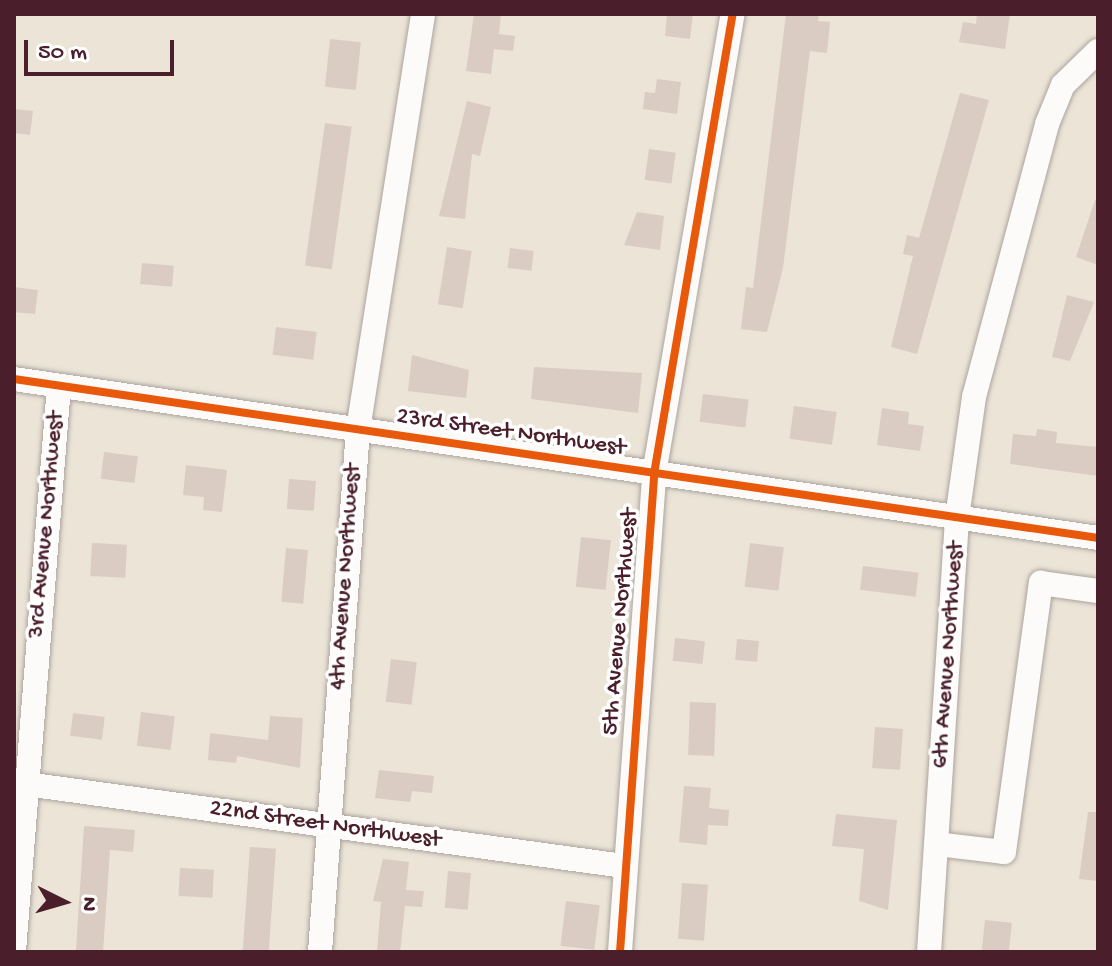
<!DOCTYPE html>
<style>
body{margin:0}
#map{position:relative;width:1112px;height:966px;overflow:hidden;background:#ebe4d7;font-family:"Gochi Hand",sans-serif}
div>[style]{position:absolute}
.building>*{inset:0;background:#daccc3;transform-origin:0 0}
.roads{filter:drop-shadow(0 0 2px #ada49e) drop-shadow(0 0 2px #ada49e)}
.minor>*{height:24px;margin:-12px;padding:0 12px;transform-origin:12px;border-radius:12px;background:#fcfbf9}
.cycleway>*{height:8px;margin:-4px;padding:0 4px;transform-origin:4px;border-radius:4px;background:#e8590c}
span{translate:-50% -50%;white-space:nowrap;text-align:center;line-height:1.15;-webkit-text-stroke:7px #fff;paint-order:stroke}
.street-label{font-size:24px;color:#4a1f2b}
.frame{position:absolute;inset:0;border:16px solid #4a1f2b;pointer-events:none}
.north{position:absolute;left:24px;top:862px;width:80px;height:80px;-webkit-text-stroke:6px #fff;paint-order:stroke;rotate:95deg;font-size:22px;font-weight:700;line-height:32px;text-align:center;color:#4a1f2b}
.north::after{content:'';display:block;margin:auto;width:28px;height:36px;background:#4a1f2b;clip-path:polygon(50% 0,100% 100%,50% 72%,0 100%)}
.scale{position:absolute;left:24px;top:40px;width:150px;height:36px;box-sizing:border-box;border:4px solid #4a1f2b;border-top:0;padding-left:10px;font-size:24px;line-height:28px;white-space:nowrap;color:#4a1f2b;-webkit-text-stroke:6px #fff;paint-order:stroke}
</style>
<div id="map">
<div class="building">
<div style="clip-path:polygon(474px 14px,501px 14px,499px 34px,515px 36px,513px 51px,494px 49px,491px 74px,466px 71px)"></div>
<div style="clip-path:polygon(667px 14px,693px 14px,690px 39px,665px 36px)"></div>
<div style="clip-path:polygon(786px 14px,819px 14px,818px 21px,830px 22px,827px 53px,810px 51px,783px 268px,767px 332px,741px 329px,746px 287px,753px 288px)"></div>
<div style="clip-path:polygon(977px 14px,1010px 14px,1005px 49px,959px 42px,963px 22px,976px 24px)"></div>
<div style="left:330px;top:39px;width:31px;height:48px;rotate:6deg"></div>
<div style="clip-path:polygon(657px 79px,681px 82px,677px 114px,643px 109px,645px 92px,655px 93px)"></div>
<div style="clip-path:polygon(960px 93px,989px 100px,917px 354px,891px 347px,913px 256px,903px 254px,907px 235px,919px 238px)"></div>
<div style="clip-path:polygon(467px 101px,491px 107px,480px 156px,472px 154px,465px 219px,439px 216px)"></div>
<div style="clip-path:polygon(14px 109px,33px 111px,30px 135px,14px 133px)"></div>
<div style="left:325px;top:123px;width:27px;height:144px;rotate:8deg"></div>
<div style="left:649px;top:149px;width:27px;height:31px;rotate:8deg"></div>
<div style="clip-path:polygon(1095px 200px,1098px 201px,1098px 265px,1076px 257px)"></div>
<div style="clip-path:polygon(637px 212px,664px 216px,660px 250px,624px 245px)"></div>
<div style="left:447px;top:247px;width:25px;height:58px;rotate:9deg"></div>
<div style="left:510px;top:248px;width:24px;height:20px;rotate:7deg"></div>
<div style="left:142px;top:263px;width:32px;height:21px;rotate:5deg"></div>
<div style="clip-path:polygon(14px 287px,38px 290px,35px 314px,14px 312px)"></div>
<div style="clip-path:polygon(1067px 295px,1094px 302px,1070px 361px,1052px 357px)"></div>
<div style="left:276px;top:327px;width:41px;height:28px;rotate:7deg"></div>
<div style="clip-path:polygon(412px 355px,469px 370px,466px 398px,408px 391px)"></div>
<div style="clip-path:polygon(534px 367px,642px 373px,638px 413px,531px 399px)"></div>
<div style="left:703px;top:394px;width:46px;height:28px;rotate:7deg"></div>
<div style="left:794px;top:406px;width:43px;height:33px;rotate:8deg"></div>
<div style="clip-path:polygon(882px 408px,909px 412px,908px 424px,924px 426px,920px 451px,877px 445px)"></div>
<div style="clip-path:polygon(1037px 429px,1057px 432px,1056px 443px,1098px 447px,1098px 476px,1010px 464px,1013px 434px,1036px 436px)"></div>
<div style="left:104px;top:452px;width:34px;height:27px;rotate:7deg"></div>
<div style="clip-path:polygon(186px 465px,227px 470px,222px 512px,203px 510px,204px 497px,183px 495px)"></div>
<div style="left:289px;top:479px;width:27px;height:30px;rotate:4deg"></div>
<div style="left:581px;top:537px;width:30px;height:50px;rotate:6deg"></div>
<div style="left:92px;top:543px;width:35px;height:33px;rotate:3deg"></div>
<div style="left:750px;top:543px;width:34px;height:44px;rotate:7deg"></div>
<div style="left:286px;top:548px;width:22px;height:54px;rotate:5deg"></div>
<div style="left:863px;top:566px;width:56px;height:24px;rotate:7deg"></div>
<div style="left:675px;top:638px;width:30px;height:23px;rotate:6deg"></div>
<div style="left:737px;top:639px;width:22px;height:21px;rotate:5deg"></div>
<div style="left:391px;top:659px;width:26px;height:43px;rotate:7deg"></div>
<div style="left:690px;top:702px;width:26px;height:53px;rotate:2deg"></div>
<div style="left:141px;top:712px;width:34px;height:34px;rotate:7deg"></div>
<div style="left:73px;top:713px;width:32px;height:23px;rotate:7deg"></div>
<div style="clip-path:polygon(270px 716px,303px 718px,300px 768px,237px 756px,236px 763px,208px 760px,210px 733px,268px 740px)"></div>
<div style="left:875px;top:727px;width:28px;height:41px;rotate:4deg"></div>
<div style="clip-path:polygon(379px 770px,434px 776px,432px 793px,412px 791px,410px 802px,375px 798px)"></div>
<div style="clip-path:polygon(684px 786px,711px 788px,709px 808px,729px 810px,728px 826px,708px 825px,707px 845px,679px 842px)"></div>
<div style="clip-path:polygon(1088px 812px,1098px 812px,1098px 881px,1079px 879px)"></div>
<div style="clip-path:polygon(836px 814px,897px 820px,888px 910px,859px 901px,864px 849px,832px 846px)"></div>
<div style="clip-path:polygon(84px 826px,135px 830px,133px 852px,110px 850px,103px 952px,76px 950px)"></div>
<div style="left:250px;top:847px;width:26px;height:105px;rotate:4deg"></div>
<div style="clip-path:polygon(383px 859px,409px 862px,406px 890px,424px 891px,422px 907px,405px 906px,400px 952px,377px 952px,381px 902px,373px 901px)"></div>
<div style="left:180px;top:868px;width:34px;height:28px;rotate:3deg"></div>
<div style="left:448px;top:871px;width:23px;height:37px;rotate:5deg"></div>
<div style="left:682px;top:883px;width:26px;height:56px;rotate:4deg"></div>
<div style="left:566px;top:901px;width:34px;height:45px;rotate:7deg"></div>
<div style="left:985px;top:920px;width:27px;height:32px;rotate:6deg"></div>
</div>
<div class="roads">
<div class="minor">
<div style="left:14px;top:379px;width:1096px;rotate:8.34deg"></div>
<div style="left:26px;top:784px;width:604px;rotate:7.81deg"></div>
<div style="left:937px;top:844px;width:67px;rotate:6.8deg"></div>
<div style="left:1004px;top:852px;width:272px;rotate:-82.2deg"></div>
<div style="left:1041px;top:583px;width:58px;rotate:8deg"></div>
<div style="left:14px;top:951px;width:567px;rotate:-85.45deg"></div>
<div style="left:320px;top:952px;width:523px;rotate:-85.84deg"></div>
<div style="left:358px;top:430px;width:421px;rotate:-81.1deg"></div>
<div style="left:620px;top:952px;width:479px;rotate:-85.9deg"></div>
<div style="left:654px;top:474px;width:467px;rotate:-80.3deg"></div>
<div style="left:929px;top:952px;width:435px;rotate:-86.3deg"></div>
<div style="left:957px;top:518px;width:122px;rotate:-82deg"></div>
<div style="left:974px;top:397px;width:283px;rotate:-75deg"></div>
<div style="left:1047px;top:124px;width:42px;rotate:-67.7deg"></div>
<div style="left:1063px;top:85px;width:49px;rotate:-44.2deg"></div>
</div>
</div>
<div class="cycleway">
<div style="left:14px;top:379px;width:1096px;rotate:8.34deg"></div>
<div style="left:620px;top:952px;width:479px;rotate:-85.9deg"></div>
<div style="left:654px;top:474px;width:467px;rotate:-80.3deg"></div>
</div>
<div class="street-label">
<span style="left:511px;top:433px;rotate:8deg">23rd Street Northwest</span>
<span style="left:47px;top:525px;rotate:-85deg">3rd Avenue Northwest</span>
<span style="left:346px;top:577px;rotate:-86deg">4th Avenue Northwest</span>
<span style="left:621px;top:622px;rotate:-85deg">5th Avenue Northwest</span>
<span style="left:949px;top:655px;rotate:-86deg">6th Avenue Northwest</span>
<span style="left:325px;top:825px;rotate:8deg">22nd Street Northwest</span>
</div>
<div class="frame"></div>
<div class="north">N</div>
<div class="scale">50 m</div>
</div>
